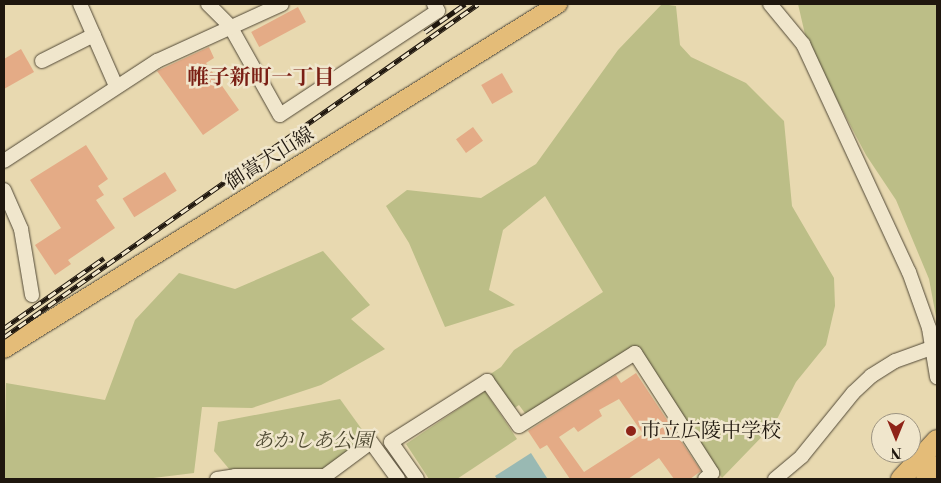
<!DOCTYPE html>
<meta charset="utf-8">
<style>
body{margin:0}
#map{position:relative;width:941px;height:483px;overflow:hidden;background:#e8d9b0;font-family:"Libre Bodoni","Noto Serif JP",serif}
div>[style]{position:absolute}
.green>*{inset:0;background:#bcbe87}
.water>*{inset:0;background:#99b9b3}
.building>*{inset:0;background:#e4ab86;transform-origin:0 0}
.roads{filter:drop-shadow(0 0 1px #514836) drop-shadow(0 0 1px #514836)}
.minor>*{height:14px;margin:-7px;padding:0 7px;transform-origin:7px;border-radius:7px;background:#f0e6cc}
.major>*{height:18px;margin:-9px;padding:0 9px;transform-origin:9px;border-radius:9px;background:#e4bc78}
.highway>*{height:20px;margin:-10px;padding:0 10px;transform-origin:10px;border-radius:10px;background:#e4bc78}
.rail>*{height:5px;margin-top:-2.5px;transform-origin:0;background:repeating-linear-gradient(90deg,#f0e6cc 0 9px,#1f170e 0 18px);box-sizing:border-box;border-block:1px solid #1f170e}
.dots>*{width:14px;height:14px;translate:-50% -50%;box-sizing:border-box;border:2px solid #f0e6cc;border-radius:50%}
span{translate:-50% -50%;white-space:nowrap;text-align:center;line-height:1.15;-webkit-text-stroke:5px #f0e6cc;paint-order:stroke}
.street-label{font-size:20px;color:#1f170e}
.poi-label{font-size:20px;color:#1f170e}
.left{translate:0 -50%;text-align:left}
.park-label{font-size:20px;color:#4e4932;font-style:italic}
.neighbourhood-label{font-size:21px;color:#7a1f14;font-weight:700}
.frame{position:absolute;inset:0;border:5px solid #1f170e;pointer-events:none}
.north{position:absolute;left:871px;top:413px;width:50px;height:50px;box-sizing:border-box;background:#f0e6cc;border:1px solid #9c9380;border-radius:50%;rotate:180deg;font-size:14px;font-weight:700;line-height:20px;text-align:center;color:#1f170e}
.north::after{content:'';display:block;margin:auto;width:18px;height:22px;background:#8f2418;clip-path:polygon(50% 0,100% 100%,50% 72%,0 100%)}
</style>
<div id="map">
<div class="green">
<div style="clip-path:polygon(662px 4px,676px 6px,680px 45px,691px 57px,746px 83px,784px 121px,792px 206px,834px 278px,835px 306px,826px 345px,796px 382px,775px 423px,722px 478px,637px 346px,527px 416px,519px 405px,513px 409px,489px 375px,501px 367px,514px 350px,603px 292px,545px 196px,503px 230px,489px 290px,515px 305px,445px 327px,409px 243px,386px 206px,407px 190px,481px 198px,536px 164px,618px 50px)"></div>
<div style="clip-path:polygon(798px 4px,937px 4px,937px 322px,929px 279px,896px 200px,866px 155px,807px 43px)"></div>
<div style="clip-path:polygon(323px 251px,370px 305px,351px 319px,385px 349px,321px 385px,252px 408px,202px 407px,194px 473px,145px 479px,4px 479px,6px 383px,105px 400px,135px 320px,179px 273px,235px 289px)"></div>
<div style="clip-path:polygon(485px 391px,517px 439px,457px 479px,429px 479px,406px 444px)"></div>
<div style="clip-path:polygon(340px 399px,371px 442px,325px 476px,235px 476px,214px 451px,218px 422px)"></div>
</div>
<div class="water">
<div style="clip-path:polygon(531px 453px,547px 478px,497px 479px,495px 476px)"></div>
</div>
<div class="building">
<div style="left:298px;top:7px;width:17px;height:53px;rotate:62deg"></div>
<div style="clip-path:polygon(209px 47px,214px 58px,206px 63px,239px 110px,203px 135px,157px 71px)"></div>
<div style="clip-path:polygon(21px 49px,34px 72px,4px 89px,4px 59px)"></div>
<div style="left:502px;top:73px;width:22px;height:24px;rotate:60deg"></div>
<div style="left:473px;top:127px;width:17px;height:21px;rotate:54deg"></div>
<div style="clip-path:polygon(86px 145px,108px 179px,98px 186px,104px 195px,96px 200px,115px 228px,68px 260px,71px 264px,55px 275px,35px 245px,61px 228px,30px 180px)"></div>
<div style="left:165px;top:172px;width:22px;height:50px;rotate:58deg"></div>
<div style="clip-path:polygon(evenodd,636px 373px,701px 471px,690px 479px,674px 479px,659px 458px,628px 479px,570px 479px,547px 445px,540px 449px,528px 431px,616px 375px,621px 383px,636px 373px,619px 399px,643px 434px,584px 472px,559px 437px,574px 427px,578px 432px,602px 416px,599px 410px,619px 399px)"></div>
</div>
<div class="roads">
<div class="minor">
<div style="left:80px;top:4px;width:90px;rotate:66.3deg"></div>
<div style="left:208px;top:4px;width:31px;rotate:45deg"></div>
<div style="left:230px;top:26px;width:102px;rotate:60.7deg"></div>
<div style="left:280px;top:115px;width:189px;rotate:-33.4deg"></div>
<div style="left:438px;top:11px;width:8px;rotate:-120deg"></div>
<div style="left:770px;top:4px;width:52px;rotate:50.5deg"></div>
<div style="left:803px;top:44px;width:251px;rotate:65.1deg"></div>
<div style="left:909px;top:272px;width:59px;rotate:70.3deg"></div>
<div style="left:929px;top:328px;width:50px;rotate:80.7deg"></div>
<div style="left:42px;top:61px;width:58px;rotate:-26.6deg"></div>
<div style="left:4px;top:161px;width:183px;rotate:-33.2deg"></div>
<div style="left:157px;top:61px;width:137px;rotate:-24.5deg"></div>
<div style="left:4px;top:190px;width:43px;rotate:66.4deg"></div>
<div style="left:21px;top:229px;width:67px;rotate:80.5deg"></div>
<div style="left:217px;top:479px;width:18px;rotate:-9deg"></div>
<div style="left:235px;top:476px;width:90px"></div>
<div style="left:325px;top:476px;width:57px;rotate:-36.5deg"></div>
<div style="left:371px;top:442px;width:46px;rotate:53.9deg"></div>
<div style="left:417px;top:479px;width:45px;rotate:-125.1deg"></div>
<div style="left:391px;top:442px;width:114px;rotate:-32.4deg"></div>
<div style="left:487px;top:381px;width:55px;rotate:54.6deg"></div>
<div style="left:519px;top:426px;width:137px;rotate:-32.2deg"></div>
<div style="left:635px;top:353px;width:143px;rotate:57.3deg"></div>
<div style="left:712px;top:473px;width:9px;rotate:139deg"></div>
<div style="left:775px;top:479px;width:35px;rotate:-40deg"></div>
<div style="left:802px;top:456px;width:81px;rotate:-51deg"></div>
<div style="left:853px;top:393px;width:25px;rotate:-43deg"></div>
<div style="left:871px;top:376px;width:28px;rotate:-32deg"></div>
<div style="left:895px;top:361px;width:41px;rotate:-19.7deg"></div>
</div>
<div class="major">
<div style="left:4px;top:349px;width:653px;rotate:-31.91deg"></div>
</div>
<div class="highway">
<div style="left:901px;top:479px;width:53px;rotate:-47.3deg"></div>
<div style="left:926px;top:479px;width:17px;rotate:-50deg"></div>
</div>
</div>
<div class="rail">
<div style="left:425px;top:32px;width:49px;rotate:-35deg"></div>
<div style="left:4px;top:328px;width:122px;rotate:-35deg"></div>
<div style="left:4px;top:337px;width:579px;rotate:-35.09deg"></div>
</div>
<div class="dots">
<div style="left:631px;top:431px;background:#8f2418"></div>
</div>
<div class="street-label">
<span style="left:270px;top:159px;rotate:-32deg">御嵩犬山線</span>
</div>
<div class="poi-label">
<span class="left" style="left:641px;top:431px">市立広陵中学校</span>
</div>
<div class="park-label">
<span style="left:313px;top:441px">あかしあ公園</span>
</div>
<div class="neighbourhood-label">
<span style="left:261px;top:78px">帷子新町一丁目</span>
</div>
<div class="frame"></div>
<div class="north">N</div>
</div>
